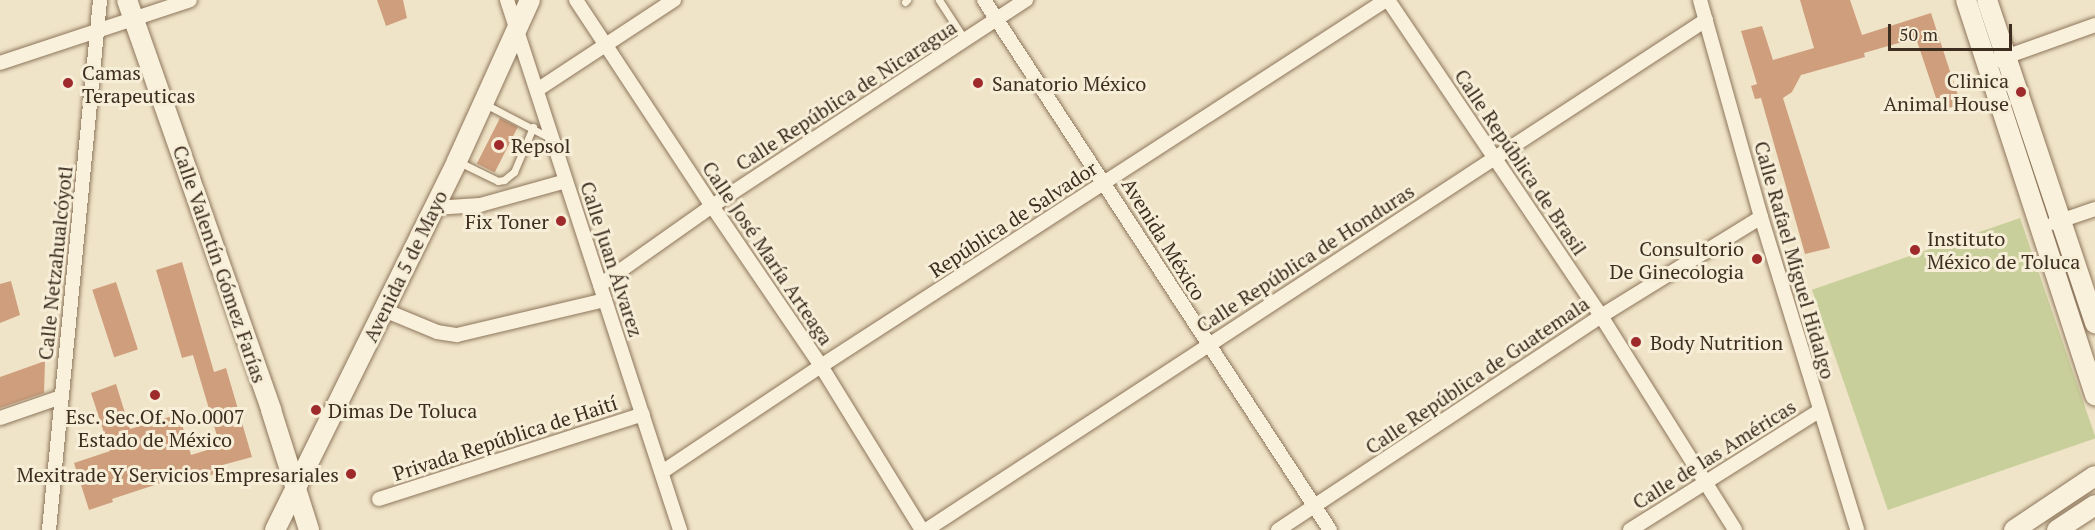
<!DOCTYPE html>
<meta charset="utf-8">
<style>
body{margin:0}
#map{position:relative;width:2095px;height:530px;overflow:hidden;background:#f0e4c8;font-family:"PT Serif",serif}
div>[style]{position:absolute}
.green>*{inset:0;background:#c9cf9b;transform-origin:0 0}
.building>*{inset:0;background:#cf9f7d;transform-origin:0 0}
.roads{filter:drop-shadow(0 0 2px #8d765c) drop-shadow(0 0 2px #8d765c)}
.lane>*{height:7px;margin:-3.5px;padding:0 3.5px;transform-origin:3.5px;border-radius:3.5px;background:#faf1dc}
.street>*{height:14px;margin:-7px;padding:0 7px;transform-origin:7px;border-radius:7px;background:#faf1dc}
.secondary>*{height:20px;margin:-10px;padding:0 10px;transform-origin:10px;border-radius:10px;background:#faf1dc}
.dots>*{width:16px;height:16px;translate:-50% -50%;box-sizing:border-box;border:3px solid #f7eed8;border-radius:50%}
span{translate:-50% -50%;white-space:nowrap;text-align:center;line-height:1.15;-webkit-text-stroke:6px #f7eed8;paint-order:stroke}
.poi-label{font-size:20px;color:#3d2e20}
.left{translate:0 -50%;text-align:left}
.right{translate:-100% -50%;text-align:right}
.street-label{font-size:20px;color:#3d2e20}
.scale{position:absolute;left:1888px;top:24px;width:124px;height:27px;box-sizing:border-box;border:3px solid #3d2e20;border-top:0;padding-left:8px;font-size:18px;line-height:21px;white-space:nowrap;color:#3d2e20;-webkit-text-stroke:4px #f7eed8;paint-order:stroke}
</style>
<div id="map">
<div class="green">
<div style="left:2020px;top:218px;width:233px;height:220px;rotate:71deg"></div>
</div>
<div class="building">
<div style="clip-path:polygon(377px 0,403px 0,407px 18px,386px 26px)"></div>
<div style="clip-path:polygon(1800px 0,1850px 0,1862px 35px,1931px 13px,1961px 105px,1940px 110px,1916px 38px,1864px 53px,1865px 57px,1801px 75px,1792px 92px,1783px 98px,1830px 248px,1805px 254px,1761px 98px,1755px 99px,1751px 86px,1757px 84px,1741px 31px,1762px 26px,1773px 60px,1814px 48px)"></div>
<div style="left:500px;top:118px;width:20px;height:51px;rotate:27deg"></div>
<div style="clip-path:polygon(182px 262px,214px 372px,226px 368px,252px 457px,219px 466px,220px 472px,205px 477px,204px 473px,171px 482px,170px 480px,112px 499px,113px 502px,89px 510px,74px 463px,110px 451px,91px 393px,116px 384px,130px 429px,179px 414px,191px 455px,220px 446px,193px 355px,182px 358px,156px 270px)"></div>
<div style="clip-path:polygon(11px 281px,20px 315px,0 323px,0 284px)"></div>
<div style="left:116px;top:282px;width:71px;height:25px;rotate:72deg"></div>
<div style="clip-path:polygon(45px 361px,44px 393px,0 408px,0 377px)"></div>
</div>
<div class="roads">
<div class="lane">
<div style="left:939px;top:0;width:48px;rotate:57deg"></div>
<div style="left:905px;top:2px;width:3px;rotate:-45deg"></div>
<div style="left:485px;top:104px;width:73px;rotate:27.6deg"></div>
<div style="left:459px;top:162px;width:43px;rotate:26deg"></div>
<div style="left:498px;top:181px;width:6px;rotate:-9deg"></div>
<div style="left:504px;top:180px;width:13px;rotate:-39deg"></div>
<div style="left:514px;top:172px;width:49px;rotate:-67.1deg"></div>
</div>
<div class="street">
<div style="left:507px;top:0;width:558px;rotate:71.92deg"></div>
<div style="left:576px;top:0;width:247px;rotate:56.6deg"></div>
<div style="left:712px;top:206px;width:194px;rotate:55.7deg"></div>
<div style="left:821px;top:366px;width:193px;rotate:58.4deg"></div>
<div style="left:984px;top:0;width:633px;rotate:56.86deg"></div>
<div style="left:1388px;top:0;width:381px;rotate:56deg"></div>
<div style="left:1601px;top:316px;width:252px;rotate:57.9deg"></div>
<div style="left:1700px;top:0;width:225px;rotate:74.3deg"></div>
<div style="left:1761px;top:217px;width:327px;rotate:72.9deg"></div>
<div style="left:0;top:63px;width:200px;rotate:-18.3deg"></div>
<div style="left:1986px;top:64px;width:116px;rotate:-19.7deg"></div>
<div style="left:537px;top:90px;width:164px;rotate:-33.3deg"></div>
<div style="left:434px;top:208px;width:46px;rotate:-3.7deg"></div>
<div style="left:480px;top:205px;width:89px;rotate:-15.6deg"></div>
<div style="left:2054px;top:223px;width:43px;rotate:-18.9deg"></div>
<div style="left:600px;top:285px;width:137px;rotate:-35.2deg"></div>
<div style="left:712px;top:206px;width:376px;rotate:-33.3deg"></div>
<div style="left:384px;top:310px;width:57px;rotate:22.5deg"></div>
<div style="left:437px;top:332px;width:20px;rotate:9deg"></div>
<div style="left:457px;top:335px;width:152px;rotate:-13.3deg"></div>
<div style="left:0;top:418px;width:65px;rotate:-19deg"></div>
<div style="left:662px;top:472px;width:191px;rotate:-33.7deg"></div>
<div style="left:821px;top:366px;width:673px;rotate:-32.93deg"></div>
<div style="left:379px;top:499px;width:277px;rotate:-17.8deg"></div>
<div style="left:49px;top:530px;width:532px;rotate:-84.5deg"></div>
<div style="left:926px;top:530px;width:932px;rotate:-33.18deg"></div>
<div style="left:1278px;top:530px;width:387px;rotate:-33.5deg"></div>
<div style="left:1601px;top:316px;width:188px;rotate:-31.7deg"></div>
<div style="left:1630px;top:530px;width:223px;rotate:-32.2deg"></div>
</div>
<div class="secondary">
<div style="left:127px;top:0;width:435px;rotate:70.6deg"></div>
<div style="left:271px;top:410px;width:126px;rotate:72.4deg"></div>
<div style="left:1966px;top:0;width:416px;rotate:71.9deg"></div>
<div style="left:1987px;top:0;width:341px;rotate:71.5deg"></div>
<div style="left:275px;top:530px;width:411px;rotate:-63.7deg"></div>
<div style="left:457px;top:161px;width:177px;rotate:-65.6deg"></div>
<div style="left:2014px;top:530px;width:97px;rotate:-33.7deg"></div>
<div style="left:2057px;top:530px;width:45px;rotate:-33.3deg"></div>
</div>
</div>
<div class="dots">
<div style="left:68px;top:83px;background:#9e2a2b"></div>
<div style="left:978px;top:83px;background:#9e2a2b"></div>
<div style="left:2021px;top:92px;background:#9e2a2b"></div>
<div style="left:499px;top:145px;background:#9e2a2b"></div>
<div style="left:561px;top:221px;background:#9e2a2b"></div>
<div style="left:1915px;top:250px;background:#9e2a2b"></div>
<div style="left:1757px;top:259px;background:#9e2a2b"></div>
<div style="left:1636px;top:342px;background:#9e2a2b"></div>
<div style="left:155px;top:395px;background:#9e2a2b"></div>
<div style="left:316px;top:410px;background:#9e2a2b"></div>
<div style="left:351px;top:474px;background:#9e2a2b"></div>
</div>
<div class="poi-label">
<span class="left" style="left:82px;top:84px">Camas<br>Terapeuticas</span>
<span class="right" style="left:2009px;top:92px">Clinica<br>Animal House</span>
<span class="left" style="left:992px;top:83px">Sanatorio México</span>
<span class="left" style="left:511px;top:145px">Repsol</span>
<span class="right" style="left:549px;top:221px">Fix Toner</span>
<span class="left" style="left:1927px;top:250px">Instituto<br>México de Toluca</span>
<span class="right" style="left:1744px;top:260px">Consultorio<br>De Ginecologia</span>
<span class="left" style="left:1650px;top:342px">Body Nutrition</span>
<span class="left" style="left:328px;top:410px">Dimas De Toluca</span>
<span style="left:155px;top:428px">Esc. Sec.Of. No.0007<br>Estado de México</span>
<span class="right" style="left:339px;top:474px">Mexitrade Y Servicios Empresariales</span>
</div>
<div class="street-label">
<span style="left:846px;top:95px;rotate:-33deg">Calle República de Nicaragua</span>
<span style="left:1521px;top:162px;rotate:56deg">Calle República de Brasil</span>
<span style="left:1013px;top:219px;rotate:-33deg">República de Salvador</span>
<span style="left:1164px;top:239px;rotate:58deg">Avenida México</span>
<span style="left:768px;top:253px;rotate:56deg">Calle José María Arteaga</span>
<span style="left:1305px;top:258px;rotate:-33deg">Calle República de Honduras</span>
<span style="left:612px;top:259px;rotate:72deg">Calle Juan Álvarez</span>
<span style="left:1795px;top:260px;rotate:74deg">Calle Rafael Miguel Hidalgo</span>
<span style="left:55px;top:263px;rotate:-84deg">Calle Netzahualcóyotl</span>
<span style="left:220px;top:264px;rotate:71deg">Calle Valentín Gómez Farías</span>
<span style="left:405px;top:266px;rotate:-64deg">Avenida 5 de Mayo</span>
<span style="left:1477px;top:375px;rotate:-34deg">Calle República de Guatemala</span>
<span style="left:505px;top:438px;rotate:-18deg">Privada República de Haití</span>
<span style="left:1714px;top:454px;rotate:-32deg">Calle de las Américas</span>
</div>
<div class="scale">50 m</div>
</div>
